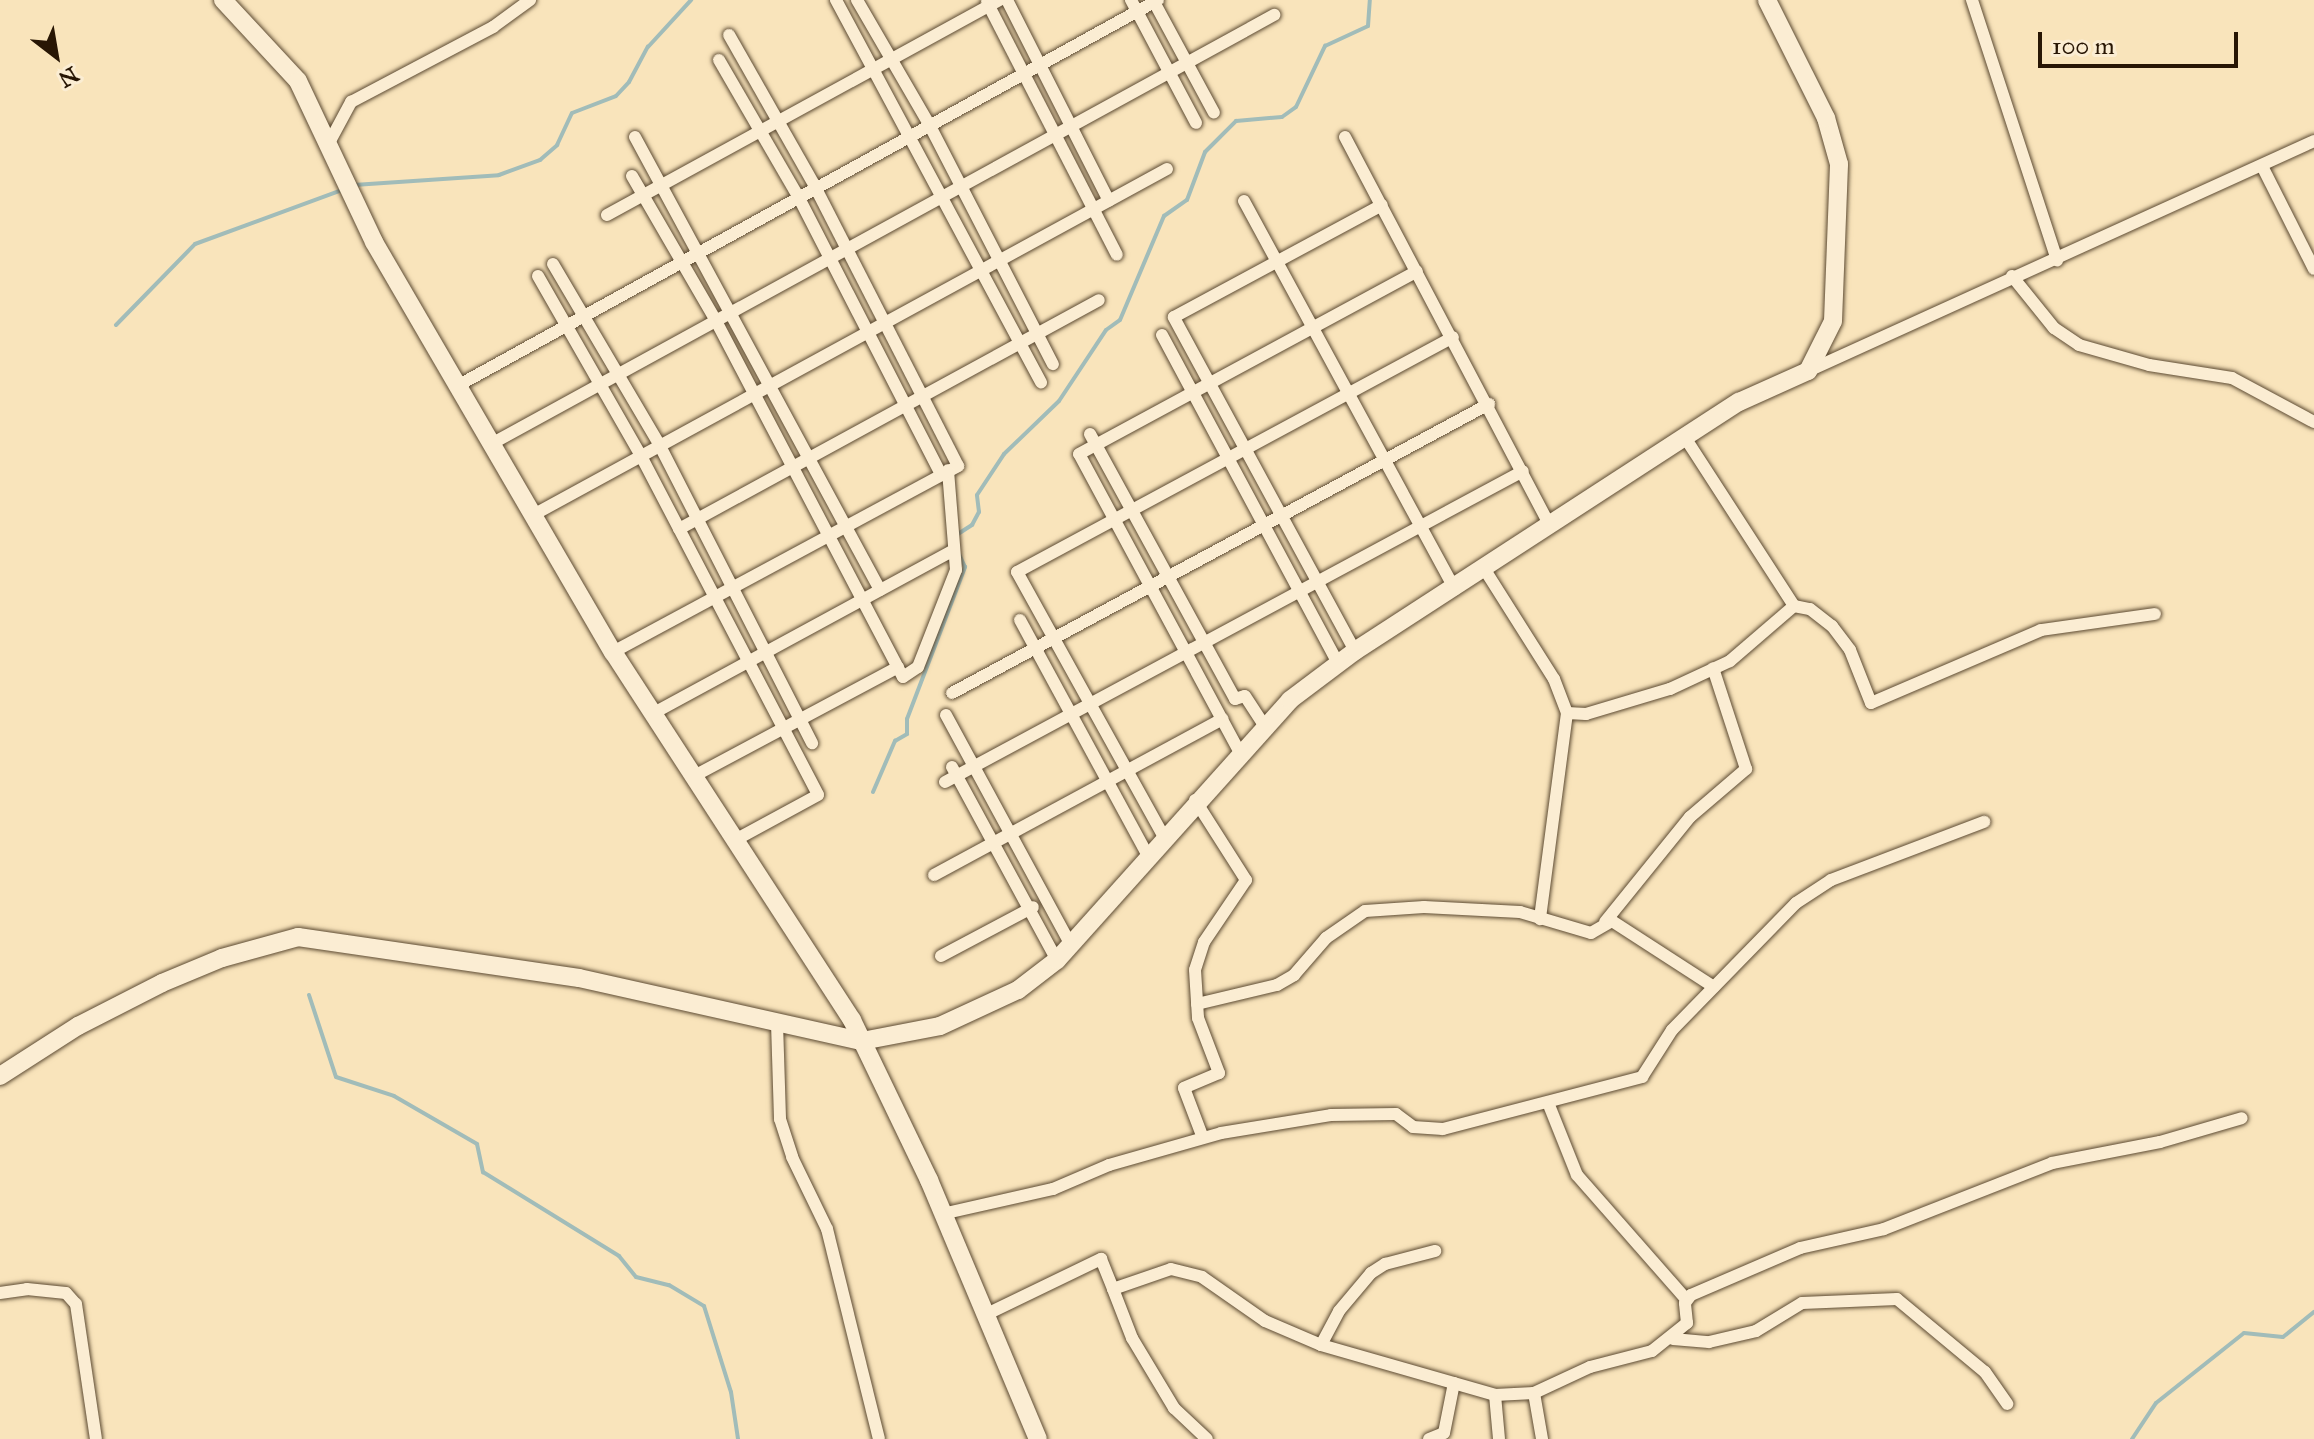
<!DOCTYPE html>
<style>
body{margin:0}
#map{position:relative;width:2314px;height:1439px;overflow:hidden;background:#f9e4bb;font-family:"IM FELL Great Primer",serif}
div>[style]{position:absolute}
.stream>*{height:4px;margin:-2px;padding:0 2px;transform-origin:2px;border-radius:2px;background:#a1bcb9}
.roads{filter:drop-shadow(0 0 2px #5c4a32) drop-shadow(0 0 2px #5c4a32)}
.street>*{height:12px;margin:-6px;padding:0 6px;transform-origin:6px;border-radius:6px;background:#fbedd3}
.secondary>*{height:18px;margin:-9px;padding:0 9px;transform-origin:9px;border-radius:9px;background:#fbedd3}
span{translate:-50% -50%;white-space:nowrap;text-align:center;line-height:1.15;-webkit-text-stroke:7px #fbedd3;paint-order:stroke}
.north{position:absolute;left:16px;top:16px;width:80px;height:80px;-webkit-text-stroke:6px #fbedd3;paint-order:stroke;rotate:149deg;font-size:22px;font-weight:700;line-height:32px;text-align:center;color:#281604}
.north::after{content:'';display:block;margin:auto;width:28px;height:36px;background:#281604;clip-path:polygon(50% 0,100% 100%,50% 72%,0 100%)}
.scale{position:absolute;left:2038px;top:32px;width:200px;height:36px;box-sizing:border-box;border:4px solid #281604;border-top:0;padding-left:10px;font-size:24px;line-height:28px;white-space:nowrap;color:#281604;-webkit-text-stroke:6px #fbedd3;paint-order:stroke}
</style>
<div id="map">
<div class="stream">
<div style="left:354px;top:185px;width:145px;rotate:-3.9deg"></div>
<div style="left:499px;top:175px;width:44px;rotate:-20.1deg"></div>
<div style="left:540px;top:160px;width:23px;rotate:-41deg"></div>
<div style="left:557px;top:145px;width:35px;rotate:-65deg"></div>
<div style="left:572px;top:113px;width:47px;rotate:-21.1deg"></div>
<div style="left:616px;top:96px;width:19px;rotate:-47deg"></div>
<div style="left:629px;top:82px;width:40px;rotate:-62deg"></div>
<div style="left:648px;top:47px;width:64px;rotate:-47.5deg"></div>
<div style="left:116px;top:325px;width:113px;rotate:-45.7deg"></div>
<div style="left:195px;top:244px;width:157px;rotate:-20.2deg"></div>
<div style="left:958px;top:534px;width:17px;rotate:-33deg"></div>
<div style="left:972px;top:525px;width:15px;rotate:-62deg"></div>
<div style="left:979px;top:512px;width:17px;rotate:-97deg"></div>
<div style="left:977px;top:495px;width:49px;rotate:-56.6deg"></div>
<div style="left:1004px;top:454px;width:76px;rotate:-43.9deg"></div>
<div style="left:1059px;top:401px;width:85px;rotate:-56.5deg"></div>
<div style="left:1106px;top:330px;width:17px;rotate:-36deg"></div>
<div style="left:1120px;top:320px;width:113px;rotate:-67.1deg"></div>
<div style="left:1164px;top:216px;width:28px;rotate:-35deg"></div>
<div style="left:1187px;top:200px;width:51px;rotate:-69.4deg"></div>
<div style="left:1205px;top:152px;width:44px;rotate:-45deg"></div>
<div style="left:1236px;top:121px;width:46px;rotate:-5deg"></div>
<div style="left:1282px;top:117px;width:17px;rotate:-36deg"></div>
<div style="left:1296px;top:107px;width:68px;rotate:-64.6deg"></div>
<div style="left:1325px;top:46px;width:47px;rotate:-24.9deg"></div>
<div style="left:1368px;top:26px;width:26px;rotate:-86deg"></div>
<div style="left:873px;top:792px;width:56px;rotate:-66.7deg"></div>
<div style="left:895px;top:741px;width:14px;rotate:-30deg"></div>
<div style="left:907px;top:734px;width:15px;rotate:-90deg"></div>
<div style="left:907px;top:719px;width:163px;rotate:-69.1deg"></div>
<div style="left:965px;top:567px;width:14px;rotate:-115deg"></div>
<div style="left:309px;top:995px;width:86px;rotate:71.8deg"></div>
<div style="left:336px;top:1077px;width:61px;rotate:18.1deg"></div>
<div style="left:394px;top:1096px;width:96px;rotate:30deg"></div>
<div style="left:477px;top:1144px;width:29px;rotate:78deg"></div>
<div style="left:483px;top:1172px;width:160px;rotate:31.7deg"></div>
<div style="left:619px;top:1256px;width:27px;rotate:51deg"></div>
<div style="left:636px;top:1277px;width:34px;rotate:14deg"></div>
<div style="left:669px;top:1285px;width:41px;rotate:31deg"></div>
<div style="left:704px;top:1306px;width:90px;rotate:72.6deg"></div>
<div style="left:731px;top:1392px;width:48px;rotate:81.5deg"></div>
<div style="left:2132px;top:1439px;width:43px;rotate:-56.3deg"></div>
<div style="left:2156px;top:1403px;width:112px;rotate:-38.5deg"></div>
<div style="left:2244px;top:1333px;width:39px;rotate:6deg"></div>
<div style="left:2283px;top:1337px;width:40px;rotate:-39deg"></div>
</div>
<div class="roads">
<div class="street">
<div style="left:836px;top:0;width:434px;rotate:61.8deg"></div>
<div style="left:857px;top:0;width:146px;rotate:59.9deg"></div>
<div style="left:930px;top:126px;width:268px;rotate:62.7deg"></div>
<div style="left:1007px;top:0;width:225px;rotate:63.1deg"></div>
<div style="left:1131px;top:0;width:139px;rotate:62.1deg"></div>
<div style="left:1153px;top:0;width:128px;rotate:61.6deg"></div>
<div style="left:1972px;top:0;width:274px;rotate:71.9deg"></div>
<div style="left:987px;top:2px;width:284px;rotate:62.8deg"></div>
<div style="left:719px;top:60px;width:160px;rotate:59.9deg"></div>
<div style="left:799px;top:198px;width:308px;rotate:62.8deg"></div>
<div style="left:635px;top:137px;width:515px;rotate:61.59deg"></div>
<div style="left:1345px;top:137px;width:440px;rotate:62.2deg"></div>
<div style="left:329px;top:143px;width:47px;rotate:-61.8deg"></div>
<div style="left:351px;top:102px;width:161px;rotate:-27.8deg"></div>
<div style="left:493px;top:27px;width:46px;rotate:-36.1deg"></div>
<div style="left:2263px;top:168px;width:113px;rotate:63.2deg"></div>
<div style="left:632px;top:176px;width:168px;rotate:59.9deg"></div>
<div style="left:716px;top:321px;width:402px;rotate:62.3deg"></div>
<div style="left:903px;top:677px;width:18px;rotate:-34deg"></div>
<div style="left:918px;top:667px;width:104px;rotate:-68.6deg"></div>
<div style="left:956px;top:570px;width:100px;rotate:-94.6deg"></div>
<div style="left:1244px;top:201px;width:442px;rotate:61.5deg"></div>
<div style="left:607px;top:215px;width:448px;rotate:-28.7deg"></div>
<div style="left:553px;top:264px;width:211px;rotate:59.5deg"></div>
<div style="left:660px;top:446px;width:334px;rotate:62.9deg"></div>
<div style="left:538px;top:276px;width:207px;rotate:60.2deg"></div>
<div style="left:641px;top:456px;width:382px;rotate:62.4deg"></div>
<div style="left:818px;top:795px;width:94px;rotate:151.5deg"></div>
<div style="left:2012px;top:276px;width:67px;rotate:51.1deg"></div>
<div style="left:2054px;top:328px;width:30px;rotate:34deg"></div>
<div style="left:2079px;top:345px;width:73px;rotate:15.9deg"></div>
<div style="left:2149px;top:365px;width:84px;rotate:8.9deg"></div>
<div style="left:2232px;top:378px;width:93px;rotate:28.2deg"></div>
<div style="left:1162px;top:335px;width:372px;rotate:61.8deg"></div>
<div style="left:1808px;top:371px;width:556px;rotate:-24.44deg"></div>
<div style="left:459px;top:385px;width:798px;rotate:-28.85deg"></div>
<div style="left:1090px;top:434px;width:302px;rotate:61.3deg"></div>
<div style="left:1235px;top:699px;width:10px;rotate:-17deg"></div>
<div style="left:1245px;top:696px;width:35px;rotate:57deg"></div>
<div style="left:1686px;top:439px;width:199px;rotate:57.1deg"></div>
<div style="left:1794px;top:606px;width:16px;rotate:11deg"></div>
<div style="left:1810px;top:609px;width:28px;rotate:38deg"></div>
<div style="left:1832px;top:626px;width:30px;rotate:53deg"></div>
<div style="left:1850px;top:650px;width:57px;rotate:68.4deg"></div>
<div style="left:1871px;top:703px;width:185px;rotate:-23.2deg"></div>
<div style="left:2041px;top:630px;width:115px;rotate:-8deg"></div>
<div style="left:493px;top:443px;width:891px;rotate:-28.72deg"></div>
<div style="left:535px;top:514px;width:720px;rotate:-28.63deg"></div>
<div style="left:679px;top:529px;width:478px;rotate:-28.6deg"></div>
<div style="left:1485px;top:570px;width:129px;rotate:57.7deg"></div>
<div style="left:1554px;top:679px;width:36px;rotate:69deg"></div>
<div style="left:1567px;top:713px;width:208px;rotate:97.5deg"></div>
<div style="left:1020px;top:620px;width:268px;rotate:61.5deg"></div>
<div style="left:1355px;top:651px;width:380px;rotate:-118.5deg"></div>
<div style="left:1174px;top:317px;width:236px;rotate:-28.3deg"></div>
<div style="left:613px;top:652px;width:392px;rotate:-28.3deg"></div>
<div style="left:958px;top:466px;width:312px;rotate:-117.1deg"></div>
<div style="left:816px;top:188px;width:176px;rotate:-119.6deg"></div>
<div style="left:952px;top:693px;width:610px;rotate:-28.29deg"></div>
<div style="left:1567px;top:713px;width:19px;rotate:3deg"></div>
<div style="left:1586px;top:714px;width:88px;rotate:-16.6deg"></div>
<div style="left:1670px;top:689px;width:66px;rotate:-25deg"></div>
<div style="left:1730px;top:661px;width:84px;rotate:-40.7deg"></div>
<div style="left:652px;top:714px;width:341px;rotate:-28.5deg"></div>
<div style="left:946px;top:715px;width:262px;rotate:61.5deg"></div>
<div style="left:1239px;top:751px;width:337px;rotate:-118.3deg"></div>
<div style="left:1079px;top:454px;width:384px;rotate:-28.4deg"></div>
<div style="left:952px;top:767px;width:220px;rotate:61.5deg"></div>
<div style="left:696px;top:775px;width:229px;rotate:-28.1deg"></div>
<div style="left:945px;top:782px;width:656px;rotate:-28.28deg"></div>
<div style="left:1195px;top:800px;width:95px;rotate:57.5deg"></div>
<div style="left:1246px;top:880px;width:75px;rotate:124.1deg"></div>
<div style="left:1204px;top:942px;width:29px;rotate:108deg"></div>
<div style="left:1195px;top:970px;width:48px;rotate:86.4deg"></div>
<div style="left:1198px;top:1018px;width:59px;rotate:69.1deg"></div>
<div style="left:1219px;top:1073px;width:38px;rotate:157deg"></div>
<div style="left:1184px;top:1088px;width:53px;rotate:69.2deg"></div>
<div style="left:1164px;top:837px;width:303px;rotate:-119deg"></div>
<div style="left:1017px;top:572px;width:495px;rotate:-28.3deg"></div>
<div style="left:934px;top:875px;width:328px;rotate:-28.4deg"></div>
<div style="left:1605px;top:922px;width:135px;rotate:-51deg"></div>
<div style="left:1690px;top:817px;width:74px;rotate:-40.6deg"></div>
<div style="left:1746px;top:769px;width:106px;rotate:-108.1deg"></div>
<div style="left:941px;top:956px;width:104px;rotate:-28deg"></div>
<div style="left:1197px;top:1004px;width:82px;rotate:-13.4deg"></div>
<div style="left:1277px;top:985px;width:20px;rotate:-30deg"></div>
<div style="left:1294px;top:975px;width:49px;rotate:-49.1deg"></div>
<div style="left:1326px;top:938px;width:47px;rotate:-34.7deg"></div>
<div style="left:1365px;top:911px;width:59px;rotate:-3.9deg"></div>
<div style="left:1424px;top:907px;width:96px;rotate:3deg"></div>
<div style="left:1520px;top:912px;width:74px;rotate:16.5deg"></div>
<div style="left:1591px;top:933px;width:24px;rotate:-30deg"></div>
<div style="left:1612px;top:921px;width:121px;rotate:32.9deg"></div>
<div style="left:777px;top:1023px;width:96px;rotate:88.2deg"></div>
<div style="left:780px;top:1119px;width:40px;rotate:72deg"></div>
<div style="left:792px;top:1157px;width:80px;rotate:64.1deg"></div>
<div style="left:827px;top:1229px;width:216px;rotate:76.1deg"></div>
<div style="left:1549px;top:1105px;width:75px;rotate:68.2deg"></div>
<div style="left:1577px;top:1175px;width:165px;rotate:48.7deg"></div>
<div style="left:942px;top:1214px;width:114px;rotate:-12.7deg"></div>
<div style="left:1053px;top:1189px;width:61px;rotate:-23.2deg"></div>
<div style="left:1109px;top:1165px;width:116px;rotate:-15.9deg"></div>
<div style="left:1221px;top:1133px;width:111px;rotate:-9.3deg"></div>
<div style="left:1331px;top:1115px;width:65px;rotate:-0.9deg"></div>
<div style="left:1396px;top:1114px;width:21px;rotate:37deg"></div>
<div style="left:1413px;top:1127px;width:30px;rotate:4deg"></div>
<div style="left:1443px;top:1129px;width:206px;rotate:-14.6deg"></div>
<div style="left:1642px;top:1077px;width:56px;rotate:-57.4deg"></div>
<div style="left:1672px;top:1030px;width:177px;rotate:-45.7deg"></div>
<div style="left:1796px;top:903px;width:42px;rotate:-33.3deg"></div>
<div style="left:1831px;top:880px;width:164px;rotate:-20.8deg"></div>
<div style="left:1113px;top:1289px;width:53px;rotate:68.8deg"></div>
<div style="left:1132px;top:1338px;width:82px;rotate:59deg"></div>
<div style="left:1174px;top:1408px;width:45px;rotate:43.2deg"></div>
<div style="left:0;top:1293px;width:27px;rotate:-8deg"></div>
<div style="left:27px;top:1289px;width:39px;rotate:6deg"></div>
<div style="left:66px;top:1293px;width:15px;rotate:48deg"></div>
<div style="left:76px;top:1304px;width:136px;rotate:81.6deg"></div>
<div style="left:987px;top:1314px;width:127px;rotate:-25.8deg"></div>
<div style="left:1101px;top:1259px;width:32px;rotate:68deg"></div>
<div style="left:1113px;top:1289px;width:61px;rotate:-19deg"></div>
<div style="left:1171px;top:1269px;width:32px;rotate:14deg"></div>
<div style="left:1202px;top:1277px;width:77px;rotate:34.9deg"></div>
<div style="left:1265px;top:1321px;width:61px;rotate:23.2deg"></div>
<div style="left:1321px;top:1345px;width:181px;rotate:16deg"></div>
<div style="left:1495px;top:1395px;width:39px;rotate:-3deg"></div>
<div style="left:1534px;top:1393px;width:62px;rotate:-24.9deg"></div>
<div style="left:1590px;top:1367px;width:64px;rotate:-14.5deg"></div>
<div style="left:1652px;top:1351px;width:45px;rotate:-38.7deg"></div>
<div style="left:1687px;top:1323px;width:20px;rotate:-96deg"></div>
<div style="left:1685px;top:1303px;width:10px;rotate:-53deg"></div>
<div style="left:1691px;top:1295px;width:119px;rotate:-23.3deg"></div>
<div style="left:1800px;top:1248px;width:86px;rotate:-12.7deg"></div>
<div style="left:1884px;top:1229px;width:180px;rotate:-21.4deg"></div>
<div style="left:2052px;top:1163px;width:110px;rotate:-11deg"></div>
<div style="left:2160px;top:1142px;width:85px;rotate:-16.3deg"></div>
<div style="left:1673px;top:1339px;width:36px;rotate:5deg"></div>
<div style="left:1709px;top:1342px;width:48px;rotate:-13.2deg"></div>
<div style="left:1756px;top:1331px;width:54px;rotate:-31.3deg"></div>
<div style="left:1802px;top:1303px;width:95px;rotate:-2.4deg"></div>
<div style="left:1897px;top:1299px;width:114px;rotate:39.7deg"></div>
<div style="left:1985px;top:1372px;width:39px;rotate:55deg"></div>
<div style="left:1321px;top:1345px;width:38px;rotate:-62deg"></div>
<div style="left:1339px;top:1311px;width:50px;rotate:-49.9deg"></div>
<div style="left:1371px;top:1273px;width:17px;rotate:-33deg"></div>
<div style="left:1385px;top:1264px;width:52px;rotate:-14.6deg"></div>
<div style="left:1534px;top:1393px;width:47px;rotate:80.1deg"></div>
<div style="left:1495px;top:1395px;width:44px;rotate:84.8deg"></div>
<div style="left:1429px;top:1439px;width:16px;rotate:-22deg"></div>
<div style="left:1444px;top:1433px;width:51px;rotate:-78.7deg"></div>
</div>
<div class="secondary">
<div style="left:223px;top:0;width:110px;rotate:47.2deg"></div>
<div style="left:298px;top:81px;width:178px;rotate:64.7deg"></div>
<div style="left:374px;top:242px;width:475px;rotate:59.8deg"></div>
<div style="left:613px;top:652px;width:439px;rotate:57deg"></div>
<div style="left:852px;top:1020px;width:178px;rotate:64.3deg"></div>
<div style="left:929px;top:1180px;width:281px;rotate:67.2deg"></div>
<div style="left:0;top:1076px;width:93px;rotate:-32.7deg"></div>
<div style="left:78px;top:1026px;width:94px;rotate:-27.1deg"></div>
<div style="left:162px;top:983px;width:65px;rotate:-22.6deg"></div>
<div style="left:222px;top:958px;width:79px;rotate:-15.4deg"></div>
<div style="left:298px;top:937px;width:284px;rotate:8.3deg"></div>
<div style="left:579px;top:978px;width:290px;rotate:12.6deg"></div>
<div style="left:862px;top:1041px;width:79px;rotate:-10.9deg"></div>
<div style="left:940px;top:1026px;width:86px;rotate:-24.8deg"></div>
<div style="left:1018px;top:990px;width:49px;rotate:-37.6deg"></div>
<div style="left:1057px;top:960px;width:349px;rotate:-48.1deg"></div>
<div style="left:1290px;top:700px;width:81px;rotate:-37deg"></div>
<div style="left:1355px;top:651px;width:458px;rotate:-33deg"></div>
<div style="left:1739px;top:402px;width:76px;rotate:-24.2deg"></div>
<div style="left:1808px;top:371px;width:56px;rotate:-63.4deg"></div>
<div style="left:1833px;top:321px;width:157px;rotate:-87.8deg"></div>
<div style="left:1839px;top:164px;width:48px;rotate:-105.8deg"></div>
<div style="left:1826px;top:118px;width:132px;rotate:-116.6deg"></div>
</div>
</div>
<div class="north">N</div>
<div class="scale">100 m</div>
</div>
